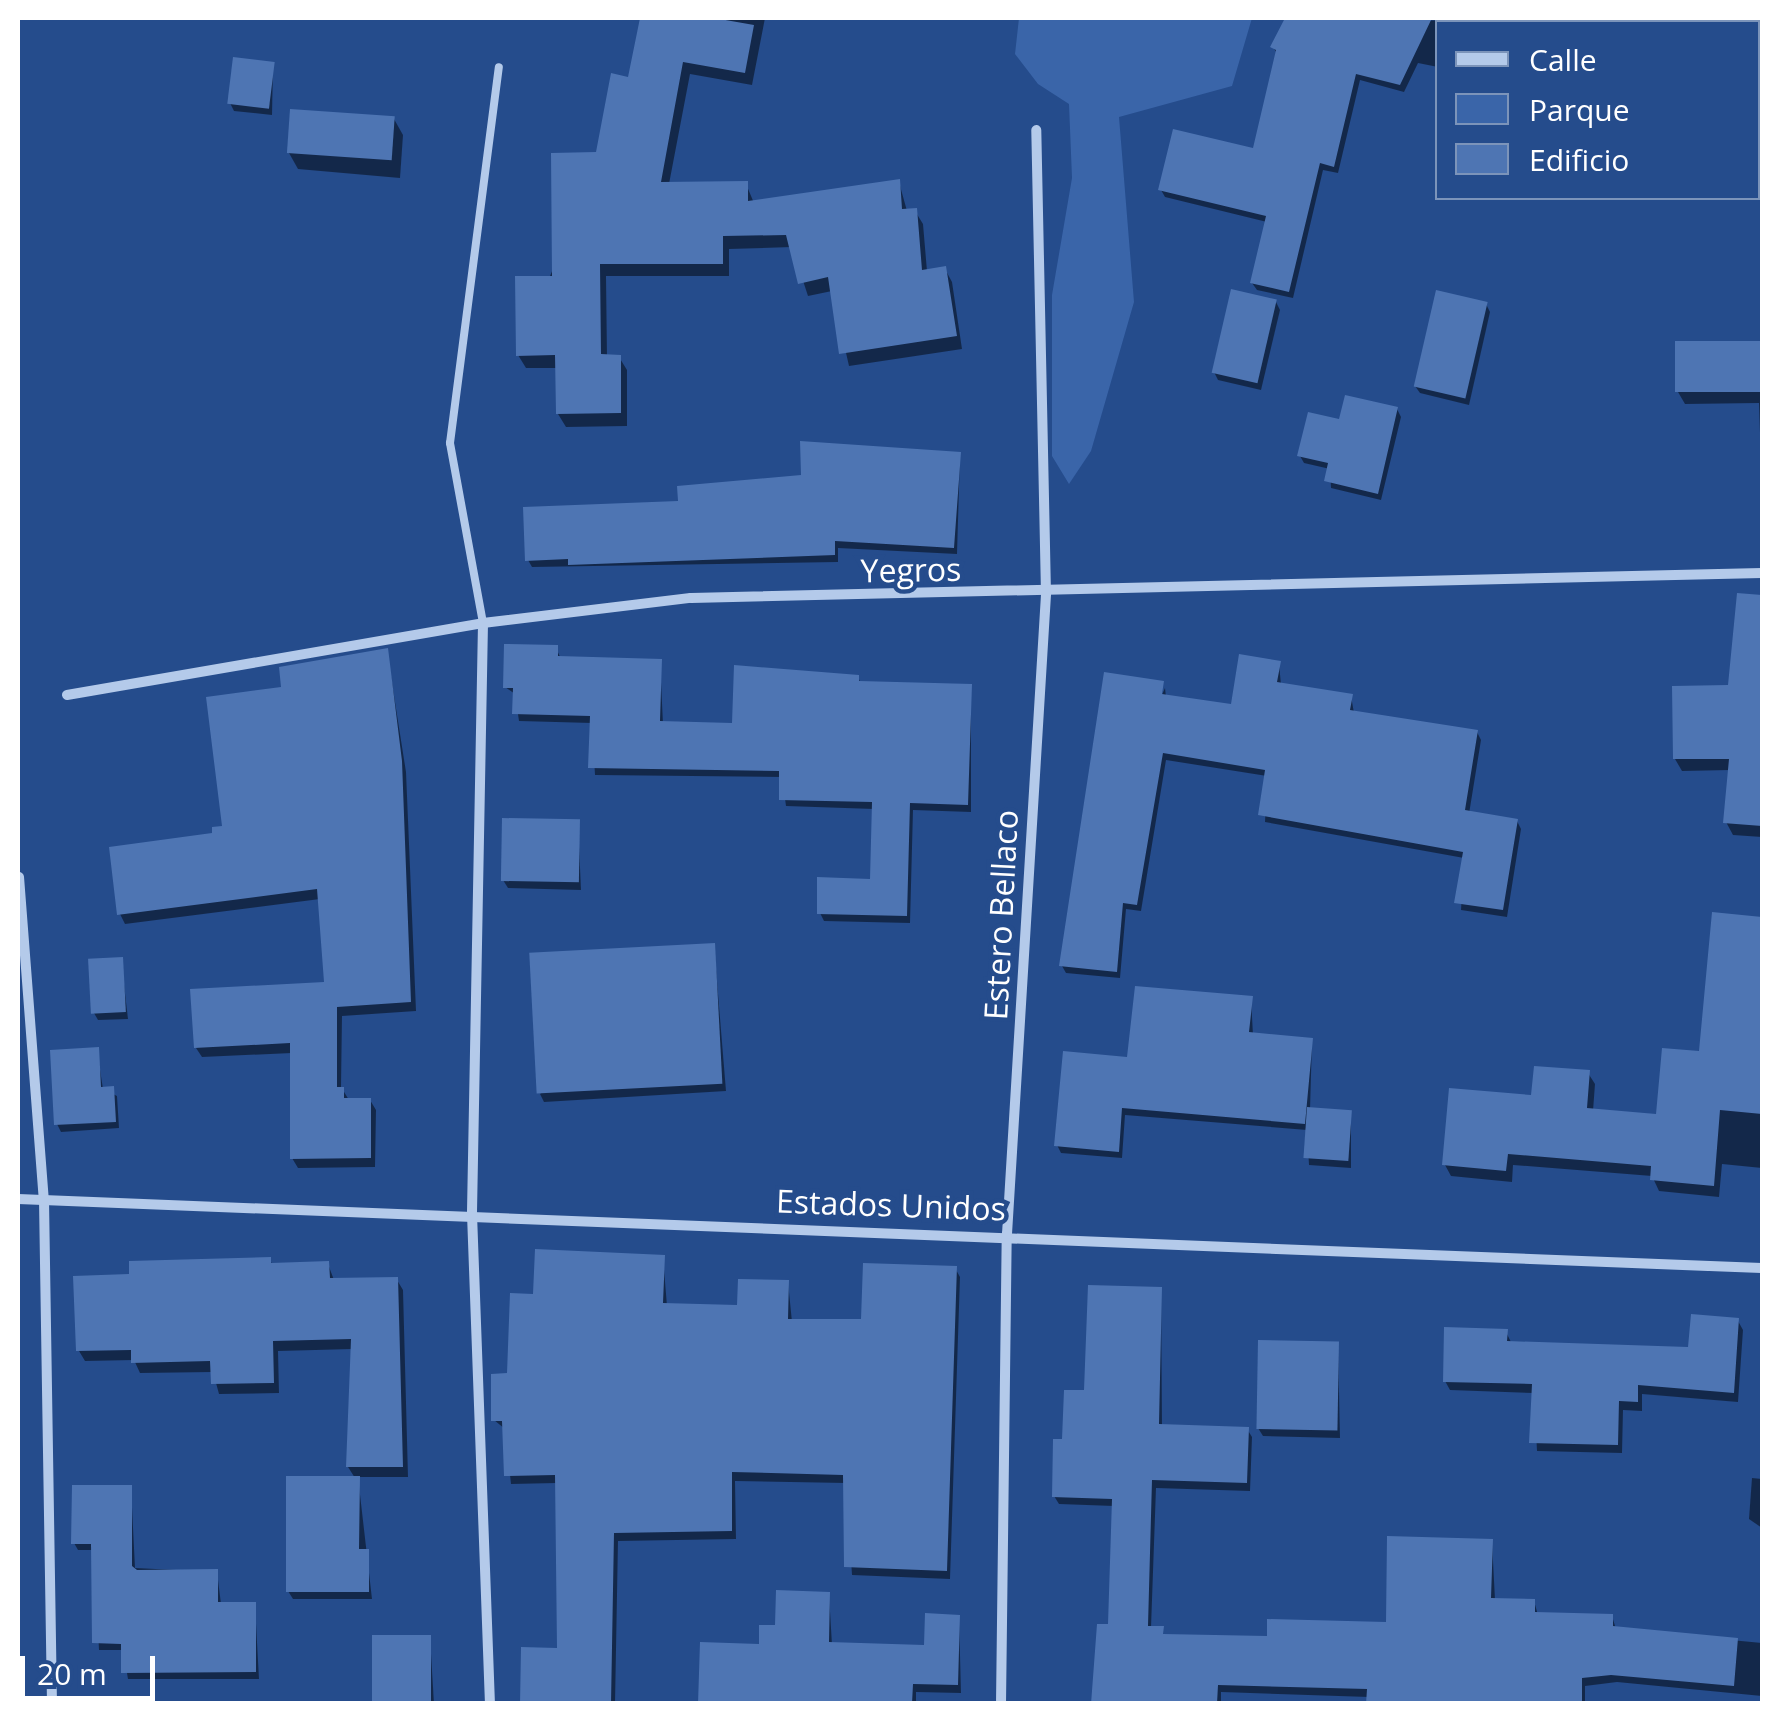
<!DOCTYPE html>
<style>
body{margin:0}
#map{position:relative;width:1780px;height:1721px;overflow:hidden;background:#254c8c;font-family:"Open Sans",sans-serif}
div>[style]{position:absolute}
.green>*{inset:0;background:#3a65a9}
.shadow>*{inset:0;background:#0007}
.building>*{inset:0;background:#4e75b3;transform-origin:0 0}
.lane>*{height:8px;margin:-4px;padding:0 4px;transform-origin:4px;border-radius:4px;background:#b4caea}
.street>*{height:10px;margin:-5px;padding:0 5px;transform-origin:5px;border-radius:5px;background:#b4caea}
span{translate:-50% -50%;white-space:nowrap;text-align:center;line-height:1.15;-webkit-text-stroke:9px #254c8c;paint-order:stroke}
.street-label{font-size:32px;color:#fff}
.frame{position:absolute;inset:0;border:20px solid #fff;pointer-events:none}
.legend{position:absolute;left:1435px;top:20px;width:325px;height:180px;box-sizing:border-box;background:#254c8c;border:2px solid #7c94ba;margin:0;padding:12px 18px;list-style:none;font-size:30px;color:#fff}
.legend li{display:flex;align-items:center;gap:20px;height:50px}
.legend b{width:50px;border:2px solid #7c94ba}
.scale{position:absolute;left:20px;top:1656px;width:135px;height:45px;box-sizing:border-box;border:5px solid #fff;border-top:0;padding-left:12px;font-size:30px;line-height:35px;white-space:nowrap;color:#fff;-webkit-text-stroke:8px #254c8c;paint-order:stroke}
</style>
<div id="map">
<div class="green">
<div style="clip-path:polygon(1019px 18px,1252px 18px,1232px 86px,1119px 117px,1134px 302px,1091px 451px,1069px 484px,1052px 456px,1052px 295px,1072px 178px,1069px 104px,1038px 84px,1015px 54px)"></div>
</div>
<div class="shadow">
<div style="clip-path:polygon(642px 18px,765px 18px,752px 85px,690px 74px,669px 184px,746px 184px,754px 203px,899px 182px,907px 211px,915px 211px,923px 224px,927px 271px,945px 269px,952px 282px,962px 349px,849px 366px,832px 291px,808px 296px,792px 247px,729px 249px,729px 276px,606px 276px,607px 357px,619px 357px,627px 370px,627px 426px,566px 427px,558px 414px,558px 368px,526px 368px,518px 355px,630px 79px)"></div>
<div style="clip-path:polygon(1287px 18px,1522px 22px,1438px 22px,1438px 67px,1418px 63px,1404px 92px,1360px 80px,1338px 173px,1323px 170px,1293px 298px,1257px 290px,1252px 283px,1267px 222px,1165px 197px,1161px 190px,1255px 151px,1278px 55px,1273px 47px)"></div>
<div style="clip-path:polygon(273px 65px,272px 115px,234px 111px,230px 103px)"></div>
<div style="clip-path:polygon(394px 119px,403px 135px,400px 178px,298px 169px,289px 153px)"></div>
<div style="clip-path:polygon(1276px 302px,1280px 310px,1261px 390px,1218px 380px,1214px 372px)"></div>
<div style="clip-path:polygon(1486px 304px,1490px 312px,1469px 405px,1420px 393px,1415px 386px)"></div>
<div style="clip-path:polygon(1762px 343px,1762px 494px,1759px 403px,1685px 404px,1678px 392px,1678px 344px)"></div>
<div style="clip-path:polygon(1397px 409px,1401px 417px,1381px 500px,1331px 488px,1330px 469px,1304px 463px,1300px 456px,1341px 422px)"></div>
<div style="clip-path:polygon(960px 455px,957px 554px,838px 548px,838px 562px,532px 567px,528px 560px,680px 504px)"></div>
<div style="clip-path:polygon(1736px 629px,1762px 632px,1762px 837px,1733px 835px,1726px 822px,1730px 770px,1682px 771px,1675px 759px,1730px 688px)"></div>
<div style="clip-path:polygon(556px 648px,561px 659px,660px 661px,663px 724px,734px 726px,858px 677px,861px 684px,971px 686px,971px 812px,913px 810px,910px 923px,824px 921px,820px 913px,872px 881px,874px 809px,786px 806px,782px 777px,595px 775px,592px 723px,519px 721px,515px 694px,505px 687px)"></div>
<div style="clip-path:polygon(387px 651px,406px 772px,416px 1011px,342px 1016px,341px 1087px,349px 1100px,370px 1100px,376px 1110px,375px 1167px,298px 1168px,292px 1158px,292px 1053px,202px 1057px,196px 1048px,327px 984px,320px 899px,125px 924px,120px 914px,225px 828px,284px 689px)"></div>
<div style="clip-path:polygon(1241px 657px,1279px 663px,1281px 685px,1351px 696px,1354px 713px,1477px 732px,1481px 740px,1469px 814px,1517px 821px,1521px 829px,1507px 917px,1461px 910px,1464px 858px,1265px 822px,1267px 776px,1166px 760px,1141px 911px,1126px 909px,1120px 978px,1066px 973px,1062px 966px,1106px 675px,1162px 683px,1157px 706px,1165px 688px,1166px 697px,1233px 707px)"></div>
<div style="clip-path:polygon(578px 823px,581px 890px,508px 888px,503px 880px)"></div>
<div style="clip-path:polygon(1715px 915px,1762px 919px,1762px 1168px,1722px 1164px,1719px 1197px,1659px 1191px,1652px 1176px,1513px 1165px,1512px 1182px,1451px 1176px,1445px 1165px,1533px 1098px,1588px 1073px,1595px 1084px,1593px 1111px,1658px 1117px,1702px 1054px)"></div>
<div style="clip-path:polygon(714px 945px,726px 1091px,544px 1102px,540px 1094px)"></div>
<div style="clip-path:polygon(121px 959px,128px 1019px,98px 1020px,94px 1013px)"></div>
<div style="clip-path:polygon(1251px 998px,1253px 1035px,1312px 1040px,1310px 1110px,1351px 1113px,1351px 1168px,1309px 1165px,1307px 1130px,1125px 1115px,1122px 1158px,1061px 1153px,1057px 1145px,1129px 1059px)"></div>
<div style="clip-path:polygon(97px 1050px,103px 1089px,117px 1096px,119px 1128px,61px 1132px,57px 1124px)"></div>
<div style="clip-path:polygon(663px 1257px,667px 1306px,739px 1308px,788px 1282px,792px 1322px,864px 1322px,955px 1268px,960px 1277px,950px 1579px,852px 1575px,846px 1483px,735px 1481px,736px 1539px,618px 1541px,615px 1704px,522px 1704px,560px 1651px,557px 1483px,511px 1484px,505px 1429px,494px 1420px,536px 1296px)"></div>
<div style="clip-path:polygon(270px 1260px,273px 1266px,328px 1264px,334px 1280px,397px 1280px,403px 1290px,408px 1477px,358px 1477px,372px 1599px,293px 1599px,288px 1591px,355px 1478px,348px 1467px,353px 1349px,278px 1351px,279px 1393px,219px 1394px,213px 1372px,140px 1373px,134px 1360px,85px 1361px,79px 1351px,132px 1277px)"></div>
<div style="clip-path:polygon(1161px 1289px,1162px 1427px,1247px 1429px,1252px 1437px,1250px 1491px,1156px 1488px,1151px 1628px,1166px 1636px,1269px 1639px,1388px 1625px,1492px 1541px,1495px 1600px,1534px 1601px,1538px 1615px,1612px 1616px,1616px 1629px,1762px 1643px,1762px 1696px,1617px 1682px,1585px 1686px,1585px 1704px,1369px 1704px,1369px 1697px,1221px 1692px,1221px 1704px,1094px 1704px,1111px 1627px,1114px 1506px,1059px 1504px,1054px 1496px,1065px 1441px,1087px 1393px)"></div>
<div style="clip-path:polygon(1738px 1321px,1743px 1330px,1738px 1402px,1642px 1394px,1642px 1411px,1623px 1410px,1622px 1453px,1537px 1451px,1534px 1393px,1450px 1390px,1445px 1381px,1506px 1332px,1512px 1344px,1691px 1349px)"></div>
<div style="clip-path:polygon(1338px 1345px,1340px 1438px,1263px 1436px,1258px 1428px)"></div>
<div style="clip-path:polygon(1752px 1478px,1762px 1479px,1762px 1528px,1749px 1519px)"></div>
<div style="clip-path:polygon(131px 1487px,135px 1568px,217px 1572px,221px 1604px,255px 1605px,259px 1679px,128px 1679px,123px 1650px,99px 1650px,94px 1550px,78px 1550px,74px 1543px)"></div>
<div style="clip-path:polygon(829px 1594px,832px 1645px,927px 1647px,959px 1617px,961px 1693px,916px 1692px,916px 1704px,700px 1704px,777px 1628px)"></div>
<div style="clip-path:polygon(430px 1637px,434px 1704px,375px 1704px,374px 1701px)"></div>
</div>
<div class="building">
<div style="clip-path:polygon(640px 18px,714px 18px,754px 25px,745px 73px,683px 62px,661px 182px,748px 181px,748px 201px,900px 179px,902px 209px,917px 208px,922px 270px,946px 266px,957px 336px,839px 354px,828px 277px,798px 284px,786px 235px,723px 236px,723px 264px,600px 264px,601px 354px,621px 355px,621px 413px,556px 414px,555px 355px,516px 356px,515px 276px,552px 276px,551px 153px,596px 152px,611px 73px,628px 77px)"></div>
<div style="clip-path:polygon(1285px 18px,1432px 18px,1400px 85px,1356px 74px,1334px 167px,1320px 163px,1289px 292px,1250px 283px,1266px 216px,1158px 190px,1173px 129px,1253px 148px,1276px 50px,1270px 47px)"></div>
<div style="left:233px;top:57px;width:42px;height:47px;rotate:7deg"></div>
<div style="left:290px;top:109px;width:105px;height:44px;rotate:4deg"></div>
<div style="left:1231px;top:289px;width:47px;height:86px;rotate:13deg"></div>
<div style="left:1436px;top:290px;width:53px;height:99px;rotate:13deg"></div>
<div style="left:1762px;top:341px;width:51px;height:87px;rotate:90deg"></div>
<div style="clip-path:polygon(1345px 395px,1398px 407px,1378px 494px,1324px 481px,1328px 463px,1297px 456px,1308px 412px,1339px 419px)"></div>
<div style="clip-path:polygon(800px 441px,961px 452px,954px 548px,835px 541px,835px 555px,568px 565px,568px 559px,525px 561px,523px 507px,678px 501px,677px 486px,801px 475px)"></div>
<div style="clip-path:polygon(1737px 593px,1762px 595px,1762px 826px,1723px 823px,1729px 759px,1673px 759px,1672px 686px,1728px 685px)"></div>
<div style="clip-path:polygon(504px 644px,558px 645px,558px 656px,662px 659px,660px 721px,732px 723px,734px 665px,859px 675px,859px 681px,972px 684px,968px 805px,910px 803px,907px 916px,817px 914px,817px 877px,870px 879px,872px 802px,779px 800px,779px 771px,588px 768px,590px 716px,512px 714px,513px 688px,503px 688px)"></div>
<div style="clip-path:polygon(388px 648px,402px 761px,411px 1002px,337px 1007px,337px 1087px,344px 1087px,344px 1098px,371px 1098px,371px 1158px,290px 1159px,290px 1043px,194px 1048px,190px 989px,324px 982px,317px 889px,117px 915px,109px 847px,212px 833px,212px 827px,222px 826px,206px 697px,281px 687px,279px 667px)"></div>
<div style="clip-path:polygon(1239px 654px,1281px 661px,1277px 682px,1353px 694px,1350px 710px,1478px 730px,1465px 810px,1518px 819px,1503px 910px,1454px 903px,1463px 852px,1258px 815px,1265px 770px,1163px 753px,1137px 905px,1123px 903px,1117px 972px,1059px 966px,1104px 672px,1164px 681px,1162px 694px,1231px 704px)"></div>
<div style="left:502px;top:818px;width:78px;height:63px;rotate:1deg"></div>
<div style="clip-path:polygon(1712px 912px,1762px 917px,1762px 1114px,1720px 1110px,1714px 1186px,1650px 1180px,1651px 1166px,1508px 1154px,1506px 1171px,1442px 1165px,1449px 1088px,1531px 1095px,1534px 1066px,1590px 1070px,1587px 1108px,1656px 1114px,1662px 1048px,1699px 1051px)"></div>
<div style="left:715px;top:943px;width:141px;height:186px;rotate:87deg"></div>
<div style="left:123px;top:957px;width:55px;height:35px;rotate:87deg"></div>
<div style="clip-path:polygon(1135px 986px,1253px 996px,1249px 1032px,1313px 1038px,1305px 1124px,1122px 1108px,1119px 1152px,1054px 1146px,1063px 1051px,1127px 1057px)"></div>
<div style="clip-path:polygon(99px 1047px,101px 1087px,114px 1086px,116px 1122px,54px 1125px,50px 1050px)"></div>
<div style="left:1307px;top:1107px;width:45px;height:51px;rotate:4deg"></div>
<div style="clip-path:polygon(535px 1249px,665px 1255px,663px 1303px,737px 1305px,738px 1279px,789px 1280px,788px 1319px,861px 1319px,863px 1263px,957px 1266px,947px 1571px,844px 1567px,843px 1475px,732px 1472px,732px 1531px,614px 1533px,611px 1704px,520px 1704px,521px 1647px,557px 1648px,555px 1475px,504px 1476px,502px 1421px,491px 1421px,491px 1374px,507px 1373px,510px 1293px,533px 1294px)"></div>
<div style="clip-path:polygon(271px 1257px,271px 1263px,329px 1261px,330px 1278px,398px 1277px,403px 1467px,346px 1467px,351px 1339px,273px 1341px,274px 1383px,211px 1384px,210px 1361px,131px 1363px,131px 1350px,76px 1351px,73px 1276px,129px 1274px,129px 1261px)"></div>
<div style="clip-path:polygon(1088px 1285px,1162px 1287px,1159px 1424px,1249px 1427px,1247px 1483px,1152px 1480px,1148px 1626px,1164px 1626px,1163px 1634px,1267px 1636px,1267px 1619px,1386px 1622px,1387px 1536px,1493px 1539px,1491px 1598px,1535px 1599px,1535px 1612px,1613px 1614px,1613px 1626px,1738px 1638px,1734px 1686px,1611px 1675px,1582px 1678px,1582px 1704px,1366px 1704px,1367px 1689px,1218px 1685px,1217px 1704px,1091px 1704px,1097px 1624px,1108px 1624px,1112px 1499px,1052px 1497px,1053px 1439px,1062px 1439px,1064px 1390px,1084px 1390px)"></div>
<div style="clip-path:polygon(1691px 1314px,1739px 1318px,1734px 1393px,1638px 1385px,1638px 1402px,1619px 1401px,1618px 1445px,1529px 1443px,1532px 1384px,1443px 1382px,1444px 1327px,1508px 1329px,1507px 1341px,1688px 1347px)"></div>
<div style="left:1258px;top:1340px;width:81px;height:89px;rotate:1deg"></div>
<div style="clip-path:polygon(286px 1476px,360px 1476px,359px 1549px,369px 1549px,369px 1592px,286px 1592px)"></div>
<div style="clip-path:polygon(72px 1485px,132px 1485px,132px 1566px,137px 1570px,218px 1569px,218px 1602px,256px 1602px,256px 1672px,121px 1673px,121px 1644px,92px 1643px,91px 1544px,71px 1544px)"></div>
<div style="clip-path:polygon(776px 1590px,830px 1592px,829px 1642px,924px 1645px,925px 1613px,960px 1615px,958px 1685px,913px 1684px,912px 1704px,698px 1704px,700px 1642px,759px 1644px,759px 1625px,775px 1625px)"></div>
<div style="left:372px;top:1635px;width:59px;height:67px"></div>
</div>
<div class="lane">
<div style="left:483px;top:623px;width:183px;rotate:-100.4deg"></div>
<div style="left:450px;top:443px;width:379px;rotate:-82.6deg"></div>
</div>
<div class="street">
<div style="left:483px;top:623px;width:591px;rotate:91.07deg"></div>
<div style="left:472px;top:1214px;width:490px;rotate:87.9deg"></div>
<div style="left:67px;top:695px;width:422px;rotate:-9.8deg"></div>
<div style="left:483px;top:623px;width:209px;rotate:-6.9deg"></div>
<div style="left:691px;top:598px;width:1071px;rotate:-1.34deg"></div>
<div style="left:19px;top:877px;width:324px;rotate:85.6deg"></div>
<div style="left:44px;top:1200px;width:504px;rotate:89.09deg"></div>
<div style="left:18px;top:1199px;width:1745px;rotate:2.27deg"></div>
<div style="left:1001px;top:1704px;width:470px;rotate:-89.3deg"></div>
<div style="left:1007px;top:1234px;width:641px;rotate:-86.51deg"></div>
<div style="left:1046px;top:594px;width:464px;rotate:-91.2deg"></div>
</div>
<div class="street-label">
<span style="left:911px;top:570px;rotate:-1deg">Yegros</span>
<span style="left:1001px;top:915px;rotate:-87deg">Estero Bellaco</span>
<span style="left:891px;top:1205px;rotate:2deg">Estados Unidos</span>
</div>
<div class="frame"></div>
<ul class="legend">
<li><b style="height:12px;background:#b4caea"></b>Calle</li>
<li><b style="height:28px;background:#3a65a9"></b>Parque</li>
<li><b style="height:28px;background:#4e75b3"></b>Edificio</li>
</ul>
<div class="scale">20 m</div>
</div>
